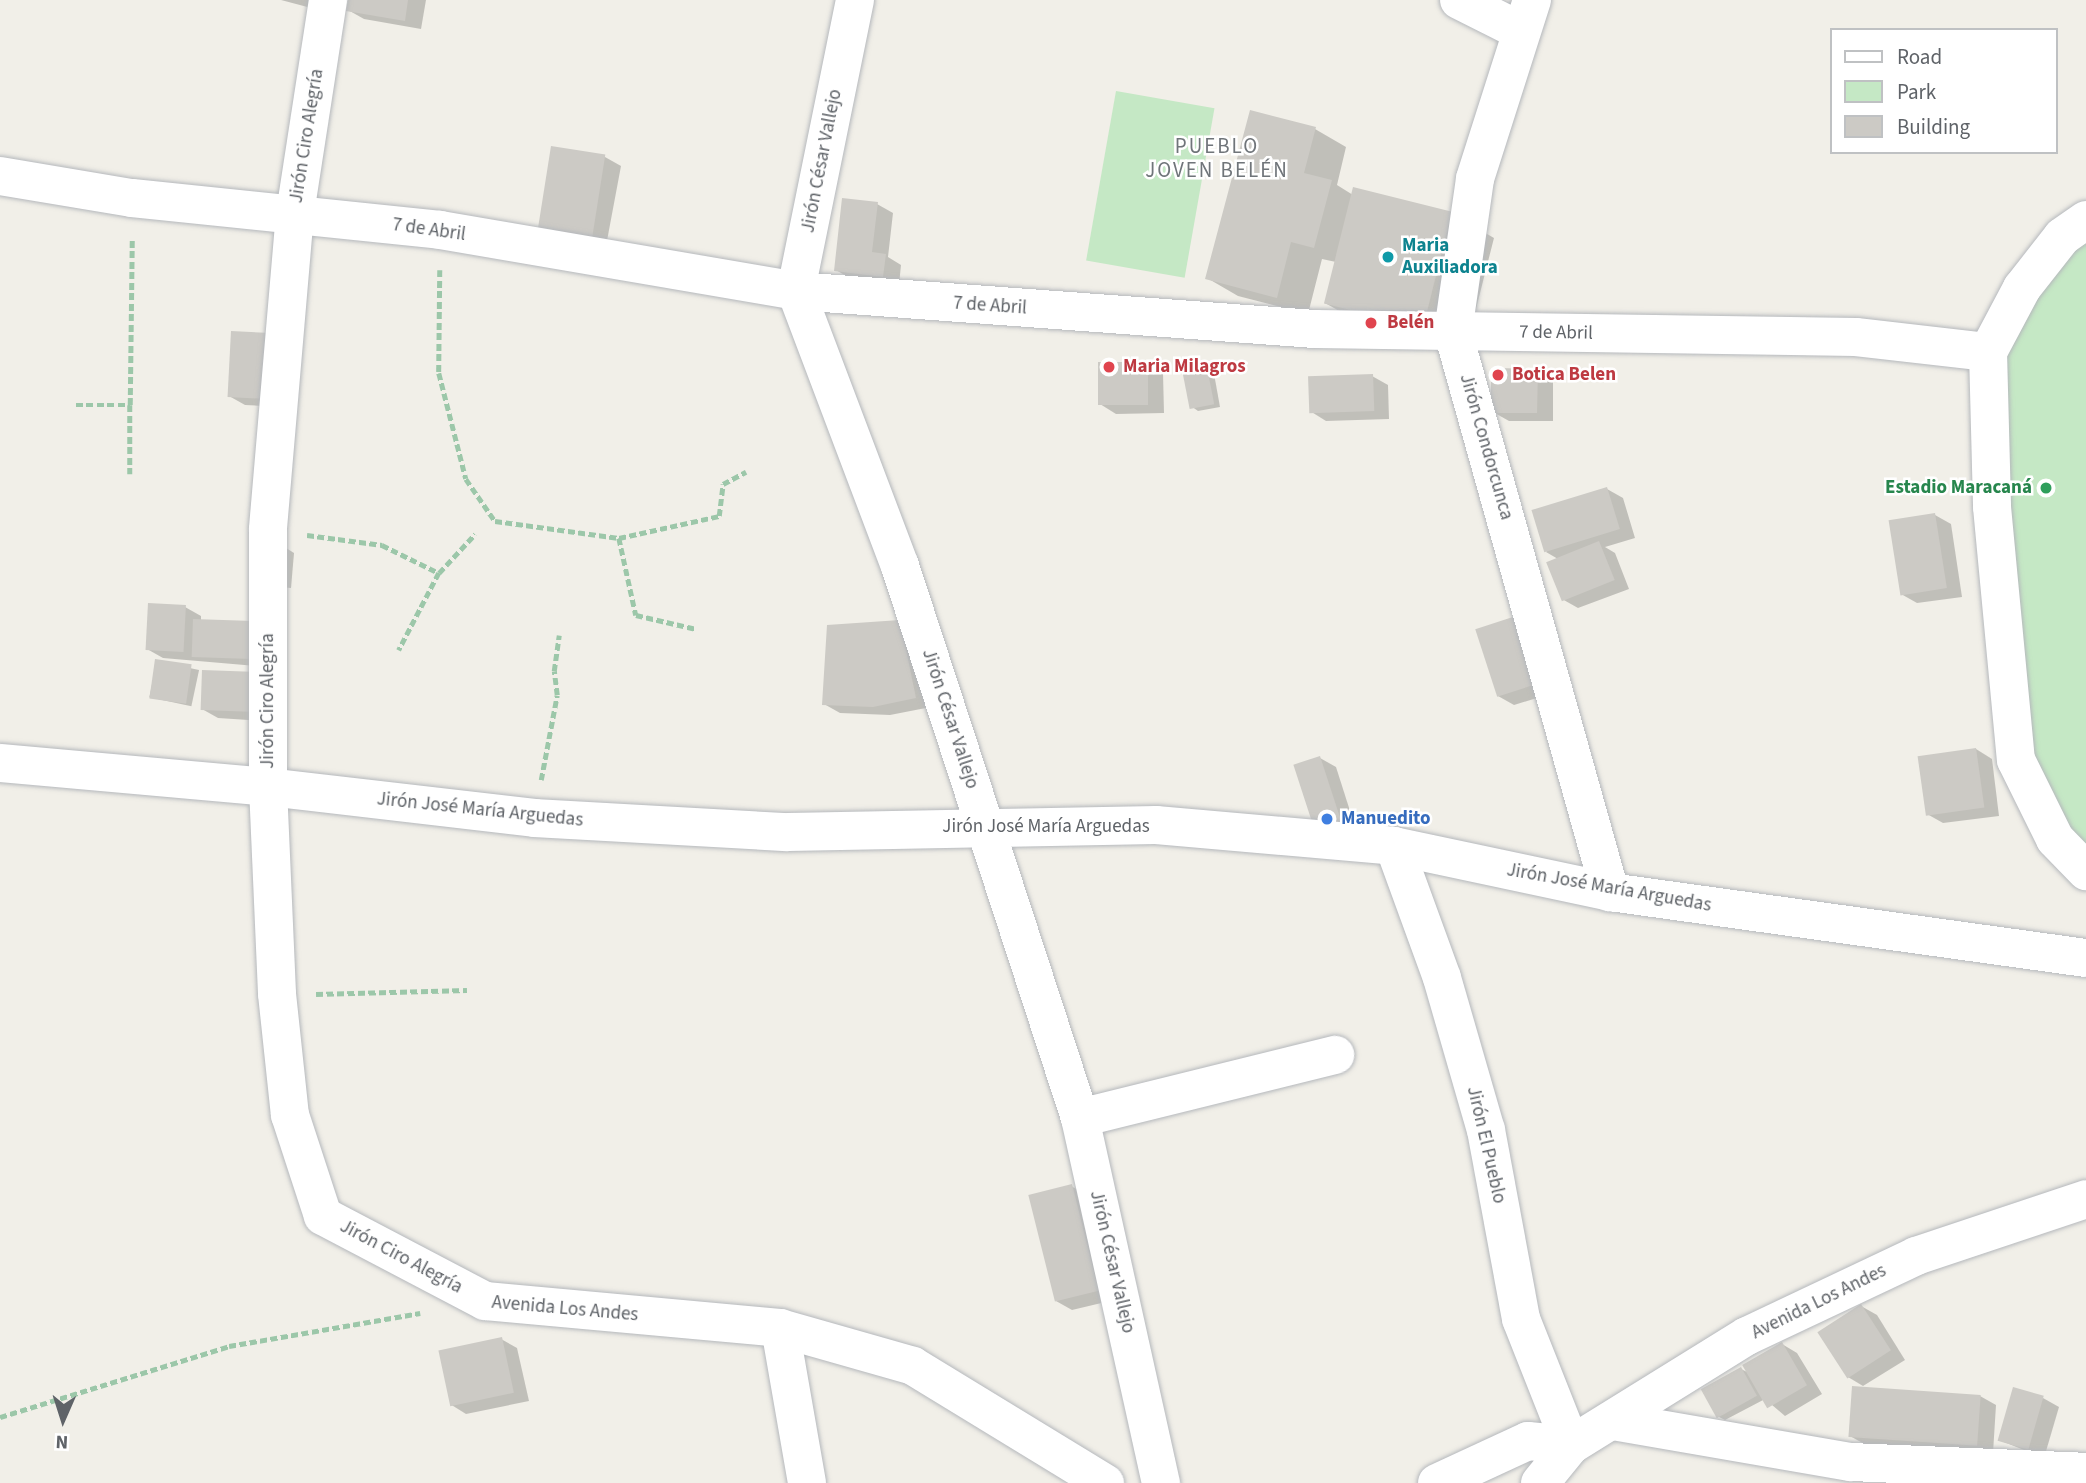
<!DOCTYPE html>
<meta charset="utf-8">
<style>
body{margin:0}
#map{position:relative;width:2086px;height:1483px;overflow:hidden;background:#f1efe8;font-family:"Source Sans 3",sans-serif}
div>[style]{position:absolute}
.green>*{inset:0;background:#c5e8c5;transform-origin:0 0}
.shadow>*{inset:0;background:#0003;transform-origin:0 0}
.building>*{inset:0;background:#cccac5;transform-origin:0 0}
.path>*{height:4.5px;margin-top:-2.25px;transform-origin:0;background:repeating-linear-gradient(90deg,#9cc7a9 0 7px,transparent 0 10.5px)}
.roads{filter:drop-shadow(0 0 2px #b5b8bc) drop-shadow(0 0 2px #b5b8bc)}
.minor>*{height:38px;margin:-19px;padding:0 19px;transform-origin:19px;border-radius:19px;background:#fff}
.dots>*{width:19px;height:19px;translate:-50% -50%;box-sizing:border-box;border:4px solid #fff;border-radius:50%}
span{translate:-50% -50%;white-space:nowrap;text-align:center;line-height:1.15;-webkit-text-stroke:5px #fff;paint-order:stroke}
.street-label{font-size:19px;color:#5f6368}
.culture-label{font-size:19px;color:#0d838f;font-weight:700}
.left{translate:0 -50%;text-align:left}
.health-label{font-size:19px;color:#be3a42;font-weight:700}
.leisure-label{font-size:19px;color:#27864d;font-weight:700}
.right{translate:-100% -50%;text-align:right}
.shop-label{font-size:19px;color:#366cbe;font-weight:700}
.neighbourhood-label{font-size:21px;color:#70757a;letter-spacing:2px}
.legend{position:absolute;left:1830px;top:28px;width:228px;height:126px;box-sizing:border-box;background:#fff;border:2px solid #bfc1c3;margin:0;padding:9px 12px;list-style:none;font-size:21px;color:#5f6368}
.legend li{display:flex;align-items:center;gap:14px;height:35px}
.legend b{width:35px;border:2px solid #bfc1c3}
.north{position:absolute;left:28px;top:1385px;width:70px;height:70px;-webkit-text-stroke:5px #fff;paint-order:stroke;rotate:183deg;font-size:19px;font-weight:700;line-height:28px;text-align:center;color:#5f6368}
.north::after{content:'';display:block;margin:auto;width:24px;height:32px;background:#5f6368;clip-path:polygon(50% 0,100% 100%,50% 72%,0 100%)}
</style>
<div id="map">
<div class="green">
<div style="left:1116px;top:91px;width:100px;height:172px;rotate:10deg"></div>
<div style="clip-path:polygon(2086px 240px,2086px 854px,2026px 754px,2001px 361px,2037px 285px)"></div>
</div>
<div class="shadow">
<div style="clip-path:polygon(281px 0,333px 0,330px 13px)"></div>
<div style="clip-path:polygon(350px 0,426px 0,421px 29px,364px 19px,348px 10px)"></div>
<div style="clip-path:polygon(1315px 129px,1346px 147px,1337px 185px,1353px 195px,1451px 213px,1494px 238px,1465px 352px,1368px 327px,1325px 303px,1336px 262px,1322px 259px,1308px 314px,1238px 296px,1207px 278px)"></div>
<div style="clip-path:polygon(552px 148px,605px 157px,621px 166px,606px 246px,554px 236px)"></div>
<div style="clip-path:polygon(877px 204px,893px 213px,888px 257px,901px 265px,899px 285px,851px 279px,836px 270px)"></div>
<div style="clip-path:polygon(233px 333px,283px 407px,245px 405px,229px 396px)"></div>
<div style="clip-path:polygon(1148px 364px,1163px 373px,1164px 413px,1116px 414px,1100px 404px)"></div>
<div style="clip-path:polygon(1206px 364px,1213px 368px,1220px 407px,1198px 411px,1191px 406px)"></div>
<div style="clip-path:polygon(1537px 371px,1553px 380px,1553px 421px,1509px 421px,1493px 412px)"></div>
<div style="clip-path:polygon(1372px 376px,1388px 385px,1389px 419px,1326px 421px,1310px 411px)"></div>
<div style="clip-path:polygon(1607px 489px,1623px 498px,1635px 538px,1605px 547px,1615px 553px,1629px 589px,1578px 608px,1562px 599px,1558px 559px,1546px 552px)"></div>
<div style="clip-path:polygon(1935px 515px,1951px 524px,1962px 597px,1917px 603px,1901px 594px)"></div>
<div style="clip-path:polygon(286px 548px,294px 553px,291px 588px,280px 587px)"></div>
<div style="clip-path:polygon(185px 607px,201px 616px,201px 621px,267px 667px,163px 658px,147px 649px)"></div>
<div style="clip-path:polygon(900px 622px,931px 707px,890px 715px,840px 713px,824px 704px)"></div>
<div style="clip-path:polygon(1477px 630px,1556px 692px,1514px 705px,1498px 696px)"></div>
<div style="left:157px;top:661px;width:43px;height:37px;rotate:12deg"></div>
<div style="clip-path:polygon(204px 671px,264px 721px,218px 718px,202px 709px)"></div>
<div style="clip-path:polygon(1976px 749px,1992px 759px,1999px 816px,1943px 823px,1927px 814px)"></div>
<div style="clip-path:polygon(1320px 758px,1336px 767px,1358px 836px,1333px 844px)"></div>
<div style="clip-path:polygon(1071px 1186px,1087px 1195px,1114px 1300px,1072px 1310px,1056px 1301px)"></div>
<div style="clip-path:polygon(1861px 1306px,1877px 1315px,1905px 1360px,1863px 1386px,1848px 1377px)"></div>
<div style="clip-path:polygon(501px 1339px,517px 1348px,529px 1401px,466px 1414px,450px 1404px)"></div>
<div style="clip-path:polygon(1782px 1344px,1797px 1353px,1822px 1394px,1785px 1416px,1765px 1399px,1725px 1420px,1717px 1416px,1741px 1369px,1749px 1373px)"></div>
<div style="clip-path:polygon(1980px 1396px,1996px 1405px,1993px 1453px,1866px 1445px,1850px 1436px)"></div>
<div style="clip-path:polygon(2043px 1398px,2059px 1407px,2044px 1458px,1999px 1440px)"></div>
</div>
<div class="building">
<div style="clip-path:polygon(348px 0,408px 0,405px 21px,346px 11px)"></div>
<div style="clip-path:polygon(1250px 110px,1316px 127px,1304px 173px,1332px 180px,1314px 248px,1291px 242px,1277px 298px,1205px 279px)"></div>
<div style="left:551px;top:146px;width:55px;height:83px;rotate:9deg"></div>
<div style="left:1353px;top:187px;width:102px;height:120px;rotate:14deg"></div>
<div style="clip-path:polygon(842px 198px,878px 202px,872px 252px,886px 254px,883px 277px,834px 271px)"></div>
<div style="left:231px;top:331px;width:40px;height:66px;rotate:3deg"></div>
<div style="left:1148px;top:362px;width:43px;height:50px;rotate:90deg"></div>
<div style="left:1206px;top:362px;width:43px;height:25px;rotate:79deg"></div>
<div style="clip-path:polygon(1498px 368px,1538px 369px,1537px 413px,1491px 413px,1491px 377px)"></div>
<div style="left:1373px;top:374px;width:37px;height:65px;rotate:88deg"></div>
<div style="left:1607px;top:487px;width:44px;height:79px;rotate:73deg"></div>
<div style="left:1935px;top:513px;width:76px;height:47px;rotate:81deg"></div>
<div style="left:1599px;top:541px;width:42px;height:57px;rotate:68deg"></div>
<div style="left:148px;top:603px;width:38px;height:47px;rotate:3deg"></div>
<div style="left:1519px;top:615px;width:71px;height:46px;rotate:72deg"></div>
<div style="left:193px;top:619px;width:60px;height:38px;rotate:2deg"></div>
<div style="clip-path:polygon(900px 620px,916px 698px,873px 707px,822px 705px,827px 625px)"></div>
<div style="left:155px;top:659px;width:37px;height:40px;rotate:8deg"></div>
<div style="left:202px;top:670px;width:49px;height:40px;rotate:2deg"></div>
<div style="left:1976px;top:748px;width:60px;height:59px;rotate:82deg"></div>
<div style="left:1320px;top:756px;width:75px;height:28px;rotate:72deg"></div>
<div style="left:1072px;top:1184px;width:110px;height:45px;rotate:76deg"></div>
<div style="left:1861px;top:1304px;width:55px;height:52px;rotate:57deg"></div>
<div style="left:502px;top:1337px;width:57px;height:65px;rotate:78deg"></div>
<div style="left:1782px;top:1342px;width:50px;height:46px;rotate:60deg"></div>
<div style="left:1741px;top:1367px;width:33px;height:46px;rotate:61deg"></div>
<div style="left:1852px;top:1386px;width:129px;height:51px;rotate:4deg"></div>
<div style="left:2013px;top:1387px;width:32px;height:56px;rotate:16deg"></div>
</div>
<div class="path">
<div style="left:440px;top:270px;width:103px;rotate:90.6deg"></div>
<div style="left:439px;top:373px;width:109px;rotate:75.7deg"></div>
<div style="left:466px;top:479px;width:51px;rotate:55.4deg"></div>
<div style="left:495px;top:521px;width:125px;rotate:7.8deg"></div>
<div style="left:619px;top:538px;width:79px;rotate:77.6deg"></div>
<div style="left:636px;top:615px;width:62px;rotate:13.1deg"></div>
<div style="left:76px;top:405px;width:54px"></div>
<div style="left:130px;top:405px;width:167px;rotate:-89.3deg"></div>
<div style="left:130px;top:405px;width:69px;rotate:90deg"></div>
<div style="left:307px;top:535px;width:76px;rotate:7.6deg"></div>
<div style="left:382px;top:545px;width:64px;rotate:26.2deg"></div>
<div style="left:439px;top:573px;width:87px;rotate:117.5deg"></div>
<div style="left:619px;top:538px;width:102px;rotate:-12.4deg"></div>
<div style="left:719px;top:516px;width:32px;rotate:-83deg"></div>
<div style="left:723px;top:484px;width:26px;rotate:-28deg"></div>
<div style="left:439px;top:573px;width:53px;rotate:-47.3deg"></div>
<div style="left:541px;top:780px;width:86px;rotate:-79.3deg"></div>
<div style="left:557px;top:695px;width:24px;rotate:-97deg"></div>
<div style="left:554px;top:671px;width:36px;rotate:-82deg"></div>
<div style="left:316px;top:994px;width:151px;rotate:-1.5deg"></div>
<div style="left:0;top:1417px;width:240px;rotate:-17.2deg"></div>
<div style="left:229px;top:1346px;width:194px;rotate:-9.8deg"></div>
</div>
<div class="roads">
<div class="minor">
<div style="left:328px;top:0;width:216px;rotate:98.8deg"></div>
<div style="left:295px;top:213px;width:318px;rotate:94.9deg"></div>
<div style="left:268px;top:530px;width:257px;rotate:90deg"></div>
<div style="left:268px;top:787px;width:207px;rotate:87.5deg"></div>
<div style="left:277px;top:994px;width:122px;rotate:83.9deg"></div>
<div style="left:290px;top:1115px;width:106px;rotate:71.9deg"></div>
<div style="left:323px;top:1216px;width:183px;rotate:27.7deg"></div>
<div style="left:485px;top:1301px;width:296px;rotate:5.2deg"></div>
<div style="left:780px;top:1328px;width:138px;rotate:15.9deg"></div>
<div style="left:913px;top:1366px;width:225px;rotate:31.4deg"></div>
<div style="left:855px;top:0;width:297px;rotate:101.5deg"></div>
<div style="left:796px;top:291px;width:294px;rotate:69.3deg"></div>
<div style="left:900px;top:566px;width:581px;rotate:71.94deg"></div>
<div style="left:1080px;top:1118px;width:374px;rotate:77.5deg"></div>
<div style="left:1459px;top:0;width:69px;rotate:26.6deg"></div>
<div style="left:1532px;top:0;width:188px;rotate:107.7deg"></div>
<div style="left:1475px;top:179px;width:155px;rotate:98.2deg"></div>
<div style="left:1453px;top:332px;width:582px;rotate:74.34deg"></div>
<div style="left:0;top:176px;width:134px;rotate:9.5deg"></div>
<div style="left:132px;top:198px;width:310px;rotate:5.9deg"></div>
<div style="left:440px;top:230px;width:361px;rotate:9.7deg"></div>
<div style="left:796px;top:291px;width:520px;rotate:4.19deg"></div>
<div style="left:1315px;top:329px;width:541px;rotate:0.85deg"></div>
<div style="left:1856px;top:337px;width:133px;rotate:6.5deg"></div>
<div style="left:2086px;top:220px;width:29px;rotate:145deg"></div>
<div style="left:2062px;top:237px;width:65px;rotate:128.1deg"></div>
<div style="left:2022px;top:288px;width:72px;rotate:118deg"></div>
<div style="left:1988px;top:352px;width:155px;rotate:88.5deg"></div>
<div style="left:1992px;top:507px;width:254px;rotate:84.6deg"></div>
<div style="left:2016px;top:760px;width:88px;rotate:63.7deg"></div>
<div style="left:2055px;top:839px;width:45px;rotate:45.9deg"></div>
<div style="left:0;top:763px;width:269px;rotate:5.1deg"></div>
<div style="left:268px;top:787px;width:268px;rotate:6.6deg"></div>
<div style="left:534px;top:818px;width:254px;rotate:3.2deg"></div>
<div style="left:788px;top:832px;width:368px;rotate:-1.1deg"></div>
<div style="left:1156px;top:825px;width:239px;rotate:5deg"></div>
<div style="left:1394px;top:846px;width:221px;rotate:12deg"></div>
<div style="left:1610px;top:892px;width:481px;rotate:7.9deg"></div>
<div style="left:1394px;top:846px;width:140px;rotate:70deg"></div>
<div style="left:1442px;top:978px;width:158px;rotate:73.9deg"></div>
<div style="left:1486px;top:1130px;width:192px;rotate:79.5deg"></div>
<div style="left:1521px;top:1319px;width:136px;rotate:68.4deg"></div>
<div style="left:1080px;top:1118px;width:263px;rotate:-13.9deg"></div>
<div style="left:780px;top:1328px;width:157px;rotate:80.1deg"></div>
<div style="left:1613px;top:1421px;width:242px;rotate:9.8deg"></div>
<div style="left:1851px;top:1462px;width:235px;rotate:2.4deg"></div>
<div style="left:1437px;top:1483px;width:100px;rotate:-24.8deg"></div>
<div style="left:1528px;top:1441px;width:43px;rotate:5.3deg"></div>
<div style="left:1540px;top:1483px;width:49px;rotate:-50.8deg"></div>
<div style="left:1571px;top:1445px;width:207px;rotate:-31.8deg"></div>
<div style="left:1747px;top:1336px;width:187px;rotate:-25.3deg"></div>
<div style="left:1916px;top:1256px;width:179px;rotate:-18.5deg"></div>
</div>
</div>
<div class="dots">
<div style="left:1388px;top:257px;background:#0f9aa8"></div>
<div style="left:1371px;top:323px;background:#e0444e"></div>
<div style="left:1109px;top:367px;background:#e0444e"></div>
<div style="left:1498px;top:375px;background:#e0444e"></div>
<div style="left:2046px;top:488px;background:#2e9e5b"></div>
<div style="left:1327px;top:819px;background:#3f7fe0"></div>
</div>
<div class="street-label">
<span style="left:307px;top:136px;rotate:-81deg">Jirón Ciro Alegría</span>
<span style="left:822px;top:161px;rotate:-79deg">Jirón César Vallejo</span>
<span style="left:429px;top:230px;rotate:8deg">7 de Abril</span>
<span style="left:990px;top:306px;rotate:4deg">7 de Abril</span>
<span style="left:1556px;top:333px;rotate:1deg">7 de Abril</span>
<span style="left:1486px;top:447px;rotate:74deg">Jirón Condorcunca</span>
<span style="left:268px;top:701px;rotate:-90deg">Jirón Ciro Alegría</span>
<span style="left:950px;top:719px;rotate:72deg">Jirón César Vallejo</span>
<span style="left:480px;top:810px;rotate:6deg">Jirón José María Arguedas</span>
<span style="left:1046px;top:827px">Jirón José María Arguedas</span>
<span style="left:1609px;top:888px;rotate:10deg">Jirón José María Arguedas</span>
<span style="left:1486px;top:1145px;rotate:77deg">Jirón El Pueblo</span>
<span style="left:401px;top:1257px;rotate:28deg">Jirón Ciro Alegría</span>
<span style="left:1112px;top:1262px;rotate:77deg">Jirón César Vallejo</span>
<span style="left:1819px;top:1302px;rotate:-26deg">Avenida Los Andes</span>
<span style="left:565px;top:1309px;rotate:5deg">Avenida Los Andes</span>
</div>
<div class="culture-label">
<span class="left" style="left:1402px;top:257px">Maria<br>Auxiliadora</span>
</div>
<div class="health-label">
<span class="left" style="left:1387px;top:323px">Belén</span>
<span class="left" style="left:1123px;top:367px">Maria Milagros</span>
<span class="left" style="left:1512px;top:375px">Botica Belen</span>
</div>
<div class="leisure-label">
<span class="right" style="left:2032px;top:488px">Estadio Maracaná</span>
</div>
<div class="shop-label">
<span class="left" style="left:1341px;top:819px">Manuedito</span>
</div>
<div class="neighbourhood-label">
<span style="left:1217px;top:158px">PUEBLO<br>JOVEN BELÉN</span>
</div>
<ul class="legend">
<li><b style="height:9px;background:#fff"></b>Road</li>
<li><b style="height:19px;background:#c5e8c5"></b>Park</li>
<li><b style="height:19px;background:#cccac5"></b>Building</li>
</ul>
<div class="north">N</div>
</div>
